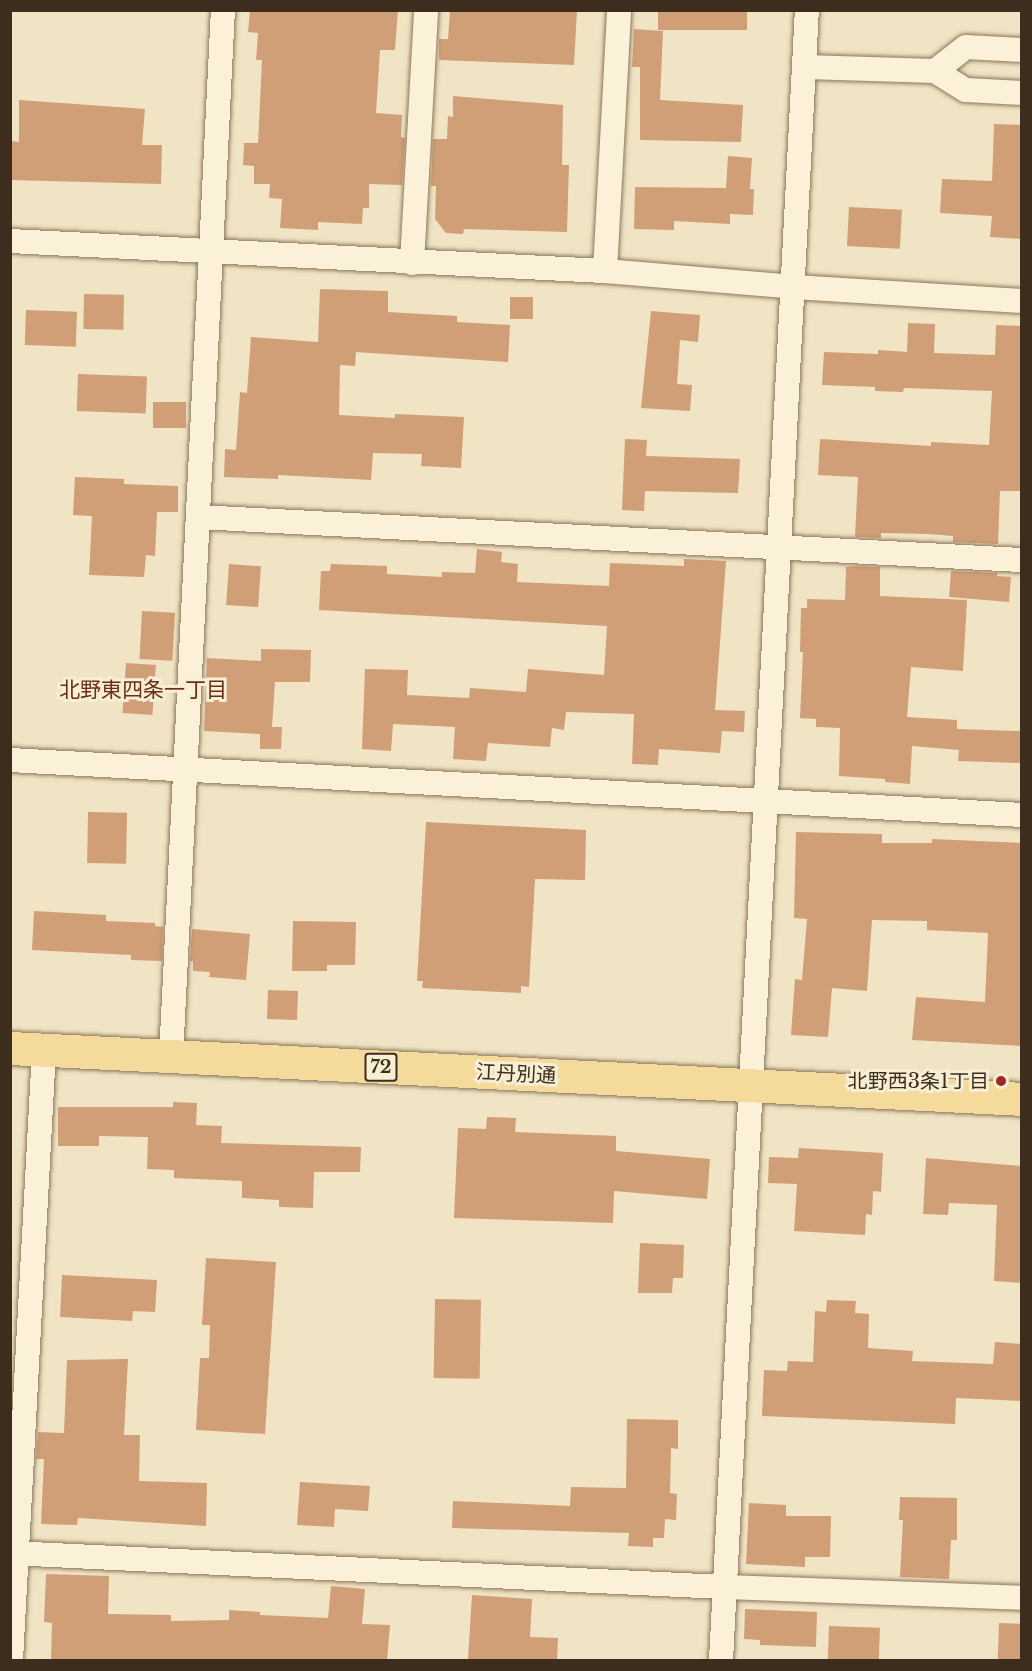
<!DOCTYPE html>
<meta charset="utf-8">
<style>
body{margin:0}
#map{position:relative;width:1032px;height:1671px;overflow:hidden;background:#f0e4c4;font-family:"Libre Baskerville","Noto Sans JP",serif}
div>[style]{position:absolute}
.building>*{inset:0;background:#d09f78;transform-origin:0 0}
.roads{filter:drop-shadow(0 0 2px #8c7659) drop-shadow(0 0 2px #8c7659)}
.minor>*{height:24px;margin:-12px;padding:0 12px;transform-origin:12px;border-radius:12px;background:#faf1d8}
.primary>*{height:33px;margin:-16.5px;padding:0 16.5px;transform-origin:16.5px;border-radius:16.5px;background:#f5db9b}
.dots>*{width:16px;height:16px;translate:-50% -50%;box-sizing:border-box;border:3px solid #f7eed4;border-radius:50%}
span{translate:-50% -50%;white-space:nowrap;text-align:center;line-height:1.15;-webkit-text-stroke:6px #f7eed4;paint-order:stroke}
.shield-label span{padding:2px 4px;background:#f7eed4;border:2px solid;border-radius:4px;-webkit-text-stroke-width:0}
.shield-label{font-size:18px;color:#3c2d1e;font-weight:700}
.street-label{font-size:20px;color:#3c2d1e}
.poi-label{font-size:20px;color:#3c2d1e}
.right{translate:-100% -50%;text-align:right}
.neighbourhood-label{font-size:21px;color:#6a2e1b}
.frame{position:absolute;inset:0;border:12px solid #3c2d1e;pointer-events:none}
</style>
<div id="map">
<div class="building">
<div style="clip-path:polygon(250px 10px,398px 10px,395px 50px,380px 50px,376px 113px,402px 115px,401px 137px,405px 138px,402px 185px,369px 184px,369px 208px,363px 208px,362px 224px,318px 222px,318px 230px,280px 228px,282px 199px,269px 198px,270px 184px,254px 184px,254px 166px,243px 165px,244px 143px,258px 143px,262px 60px,256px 60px,258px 33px,248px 32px)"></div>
<div style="clip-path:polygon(450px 10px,577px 10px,574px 65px,439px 60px,439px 39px,448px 39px)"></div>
<div style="left:658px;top:10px;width:89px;height:20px"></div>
<div style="clip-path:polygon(634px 29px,663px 31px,660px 100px,743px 105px,741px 142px,640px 140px,640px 67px,632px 67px)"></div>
<div style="clip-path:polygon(453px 96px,563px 105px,562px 165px,569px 165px,567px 232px,464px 229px,463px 234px,446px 233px,435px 219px,436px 186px,431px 186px,433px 139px,447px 139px,448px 116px,453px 117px)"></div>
<div style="clip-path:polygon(19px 100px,145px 109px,142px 145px,162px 145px,161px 184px,10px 180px,10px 141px,19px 142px)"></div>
<div style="clip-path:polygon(994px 124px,1022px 125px,1022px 239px,990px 237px,992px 216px,940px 213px,942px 179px,992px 181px)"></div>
<div style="clip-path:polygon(728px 156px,752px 158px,750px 189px,754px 189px,753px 215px,730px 214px,730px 224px,674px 221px,674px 230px,634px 229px,635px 187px,726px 188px)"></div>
<div style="left:849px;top:207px;width:53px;height:39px;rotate:3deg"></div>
<div style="clip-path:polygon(320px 289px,388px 291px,388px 312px,457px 316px,457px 322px,510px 325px,508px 362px,356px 352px,355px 366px,340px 365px,339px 415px,395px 418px,395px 414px,464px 417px,461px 468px,421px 466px,422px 454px,373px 453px,371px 480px,278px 475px,278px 479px,224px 477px,225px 449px,236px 450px,240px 392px,247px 393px,251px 337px,318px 342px)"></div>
<div style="left:84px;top:294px;width:40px;height:35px;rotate:1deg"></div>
<div style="left:510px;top:297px;width:23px;height:22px"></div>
<div style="left:26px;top:310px;width:51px;height:35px;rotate:2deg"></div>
<div style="clip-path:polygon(651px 311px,700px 315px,698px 342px,680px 340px,677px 384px,692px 385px,690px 411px,641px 408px)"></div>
<div style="clip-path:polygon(908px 323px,935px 324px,934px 353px,995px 355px,996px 325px,1022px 326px,1020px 491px,1000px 491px,998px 544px,953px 542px,953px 536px,928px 534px,881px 533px,881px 538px,855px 537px,858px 477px,818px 475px,820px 439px,931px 446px,931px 442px,989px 445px,992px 391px,904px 388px,903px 392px,875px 391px,875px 387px,822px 385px,824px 352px,878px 354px,878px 350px,907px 352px)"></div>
<div style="left:78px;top:374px;width:69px;height:37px;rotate:2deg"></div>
<div style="left:153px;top:402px;width:33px;height:26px"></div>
<div style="clip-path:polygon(625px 439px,647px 440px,646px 456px,740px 459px,738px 493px,645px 491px,644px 511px,622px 510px)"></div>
<div style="clip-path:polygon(75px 477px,124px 479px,124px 484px,178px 486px,178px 512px,157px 512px,155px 556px,146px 555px,144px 577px,89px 575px,92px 516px,73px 515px)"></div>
<div style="clip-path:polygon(477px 549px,502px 552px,501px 562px,518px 564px,517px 582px,609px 586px,610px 563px,684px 566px,684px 559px,726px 561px,715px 710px,745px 711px,744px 732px,722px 731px,720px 753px,659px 749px,658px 765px,632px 764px,634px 714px,566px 712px,564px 730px,552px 728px,550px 747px,488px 743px,486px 761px,453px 759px,455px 727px,393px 724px,391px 751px,362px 749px,365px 669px,408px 670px,407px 695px,469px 698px,470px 688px,526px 692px,528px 669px,604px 675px,607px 626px,319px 610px,321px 571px,330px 571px,331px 564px,387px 566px,387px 574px,442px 577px,442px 572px,475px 573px)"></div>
<div style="left:229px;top:564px;width:32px;height:41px;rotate:4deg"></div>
<div style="clip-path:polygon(854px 566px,880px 567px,880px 596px,967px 600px,963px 671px,911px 667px,907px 717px,957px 720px,957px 729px,1022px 731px,1022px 763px,958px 761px,959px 750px,912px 746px,910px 784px,885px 782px,885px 779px,839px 776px,840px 728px,816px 727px,816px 719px,800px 718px,803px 652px,800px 652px,801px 608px,807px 608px,807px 599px,845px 600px,846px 567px)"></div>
<div style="clip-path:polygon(951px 571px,997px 573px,997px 576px,1011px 577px,1009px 602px,949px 597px)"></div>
<div style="left:142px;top:611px;width:33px;height:48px;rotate:3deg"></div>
<div style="clip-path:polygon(261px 649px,311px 650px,310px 682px,275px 682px,272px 727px,282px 727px,281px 749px,260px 749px,260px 734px,204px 731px,207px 658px,261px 661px)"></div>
<div style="left:126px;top:663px;width:30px;height:50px;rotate:4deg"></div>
<div style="left:88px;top:812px;width:39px;height:51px;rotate:1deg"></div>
<div style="clip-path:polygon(426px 822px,586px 830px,585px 880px,535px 879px,529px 987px,521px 986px,521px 993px,422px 988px,423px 981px,417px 981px)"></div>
<div style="clip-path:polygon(796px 832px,882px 834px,882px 843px,932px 843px,932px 839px,1022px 843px,1022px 1046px,912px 1040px,916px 997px,985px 1002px,988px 933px,927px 930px,927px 921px,872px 920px,867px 991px,832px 988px,828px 1037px,791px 1035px,795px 979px,802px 980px,807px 919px,794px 918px)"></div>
<div style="clip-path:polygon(34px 911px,106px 915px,106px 921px,155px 923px,155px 926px,163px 927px,162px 961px,131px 960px,131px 955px,32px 950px)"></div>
<div style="clip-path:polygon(293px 921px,356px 922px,355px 965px,327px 965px,327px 971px,292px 971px)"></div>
<div style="clip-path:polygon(192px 929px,250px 934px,246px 980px,209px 977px,210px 972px,193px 971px,193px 961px,190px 961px)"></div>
<div style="left:268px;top:990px;width:30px;height:29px;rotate:2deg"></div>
<div style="clip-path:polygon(173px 1102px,197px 1103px,196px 1125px,222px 1126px,221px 1143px,361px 1147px,360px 1172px,314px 1172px,313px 1208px,279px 1207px,279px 1200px,242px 1198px,242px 1181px,174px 1178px,174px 1170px,147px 1169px,148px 1137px,99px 1136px,99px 1146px,58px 1146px,58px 1107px,173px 1107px)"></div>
<div style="clip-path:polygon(487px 1117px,516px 1118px,515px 1132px,616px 1136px,616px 1151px,710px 1159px,707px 1199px,614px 1191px,613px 1223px,454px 1218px,458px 1128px,486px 1129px)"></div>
<div style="clip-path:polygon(799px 1148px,883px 1153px,881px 1192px,873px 1191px,872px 1215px,866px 1214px,865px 1235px,794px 1231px,797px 1184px,768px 1183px,769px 1157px,798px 1158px)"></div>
<div style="clip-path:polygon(926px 1158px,1022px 1166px,1022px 1283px,994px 1281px,997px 1205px,949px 1203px,948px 1215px,923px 1214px)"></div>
<div style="clip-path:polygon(640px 1243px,684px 1245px,683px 1278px,673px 1278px,672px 1293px,638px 1293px)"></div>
<div style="clip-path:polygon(206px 1258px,276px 1262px,265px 1434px,196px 1430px,200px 1358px,209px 1358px,210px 1325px,202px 1325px)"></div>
<div style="clip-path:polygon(62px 1275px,157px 1280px,155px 1312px,133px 1311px,132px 1321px,60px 1317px)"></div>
<div style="left:435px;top:1299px;width:46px;height:79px;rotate:1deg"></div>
<div style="clip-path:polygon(827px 1300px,856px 1301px,855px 1313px,869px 1314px,868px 1348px,913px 1351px,912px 1361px,993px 1364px,995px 1342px,1022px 1344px,1022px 1401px,956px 1398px,955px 1424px,762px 1416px,764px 1370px,787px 1371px,788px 1361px,813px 1362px,815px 1311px,826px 1312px)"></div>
<div style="clip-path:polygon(128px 1359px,124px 1435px,140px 1435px,139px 1481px,207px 1483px,206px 1526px,78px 1518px,77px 1525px,41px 1524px,44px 1459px,36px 1459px,38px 1432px,64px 1433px,67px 1360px)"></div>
<div style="clip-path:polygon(627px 1419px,678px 1420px,678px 1449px,671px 1448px,670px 1493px,677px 1494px,676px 1520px,665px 1519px,664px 1538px,653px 1538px,653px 1547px,628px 1546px,629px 1533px,452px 1528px,453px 1501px,570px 1506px,571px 1487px,626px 1488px)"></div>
<div style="clip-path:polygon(300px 1482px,370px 1486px,368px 1511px,335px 1509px,334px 1527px,297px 1525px)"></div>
<div style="clip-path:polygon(900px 1497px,957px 1498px,957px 1540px,951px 1540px,949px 1579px,900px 1577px,903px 1520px,899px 1520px)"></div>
<div style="clip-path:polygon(749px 1503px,786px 1505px,786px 1516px,831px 1516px,830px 1557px,805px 1557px,805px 1567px,746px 1564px)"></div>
<div style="clip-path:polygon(46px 1574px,109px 1576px,108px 1614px,171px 1615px,171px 1621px,229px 1620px,229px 1610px,260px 1612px,260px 1615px,328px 1618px,331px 1586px,365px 1589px,362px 1624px,390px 1625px,387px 1660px,51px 1660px,52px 1623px,44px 1622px)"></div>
<div style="clip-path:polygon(472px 1595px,532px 1599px,530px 1637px,558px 1638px,557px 1660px,468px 1659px)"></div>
<div style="clip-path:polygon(745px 1609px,817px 1612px,816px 1647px,760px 1645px,760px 1640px,744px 1639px)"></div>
<div style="left:999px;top:1623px;width:23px;height:37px;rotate:2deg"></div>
<div style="left:829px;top:1626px;width:51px;height:34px;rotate:2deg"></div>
</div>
<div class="roads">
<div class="minor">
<div style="left:805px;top:67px;width:130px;rotate:1.8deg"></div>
<div style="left:935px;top:71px;width:36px;rotate:32deg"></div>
<div style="left:966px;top:90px;width:56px;rotate:3.1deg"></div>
<div style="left:935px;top:71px;width:39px;rotate:-38deg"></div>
<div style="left:966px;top:47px;width:56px;rotate:3.1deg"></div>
<div style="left:10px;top:241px;width:596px;rotate:2.89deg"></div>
<div style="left:605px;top:271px;width:190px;rotate:4.8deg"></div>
<div style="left:794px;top:287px;width:228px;rotate:3.5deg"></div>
<div style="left:412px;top:263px;width:253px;rotate:-86.8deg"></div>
<div style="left:605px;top:271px;width:261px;rotate:-86.9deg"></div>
<div style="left:198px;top:517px;width:825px;rotate:2.99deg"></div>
<div style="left:10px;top:760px;width:1013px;rotate:3.11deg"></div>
<div style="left:171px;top:1057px;width:1048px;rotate:-87.16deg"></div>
<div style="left:10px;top:1553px;width:715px;rotate:2.73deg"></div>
<div style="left:724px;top:1587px;width:298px;rotate:2.1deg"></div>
<div style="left:11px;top:1660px;width:611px;rotate:-86.9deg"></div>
<div style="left:721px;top:1660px;width:1652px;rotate:-87.02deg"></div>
</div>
<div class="primary">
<div style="left:10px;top:1048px;width:1013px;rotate:2.88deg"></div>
</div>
</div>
<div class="dots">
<div style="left:1001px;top:1081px;background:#9e2826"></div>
</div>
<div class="shield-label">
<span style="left:381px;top:1067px">72</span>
</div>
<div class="street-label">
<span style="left:516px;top:1074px;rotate:3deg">江丹別通</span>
</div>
<div class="poi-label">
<span class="right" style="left:989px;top:1081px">北野西3条1丁目</span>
</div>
<div class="neighbourhood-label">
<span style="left:143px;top:690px">北野東四条一丁目</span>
</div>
<div class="frame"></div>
</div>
